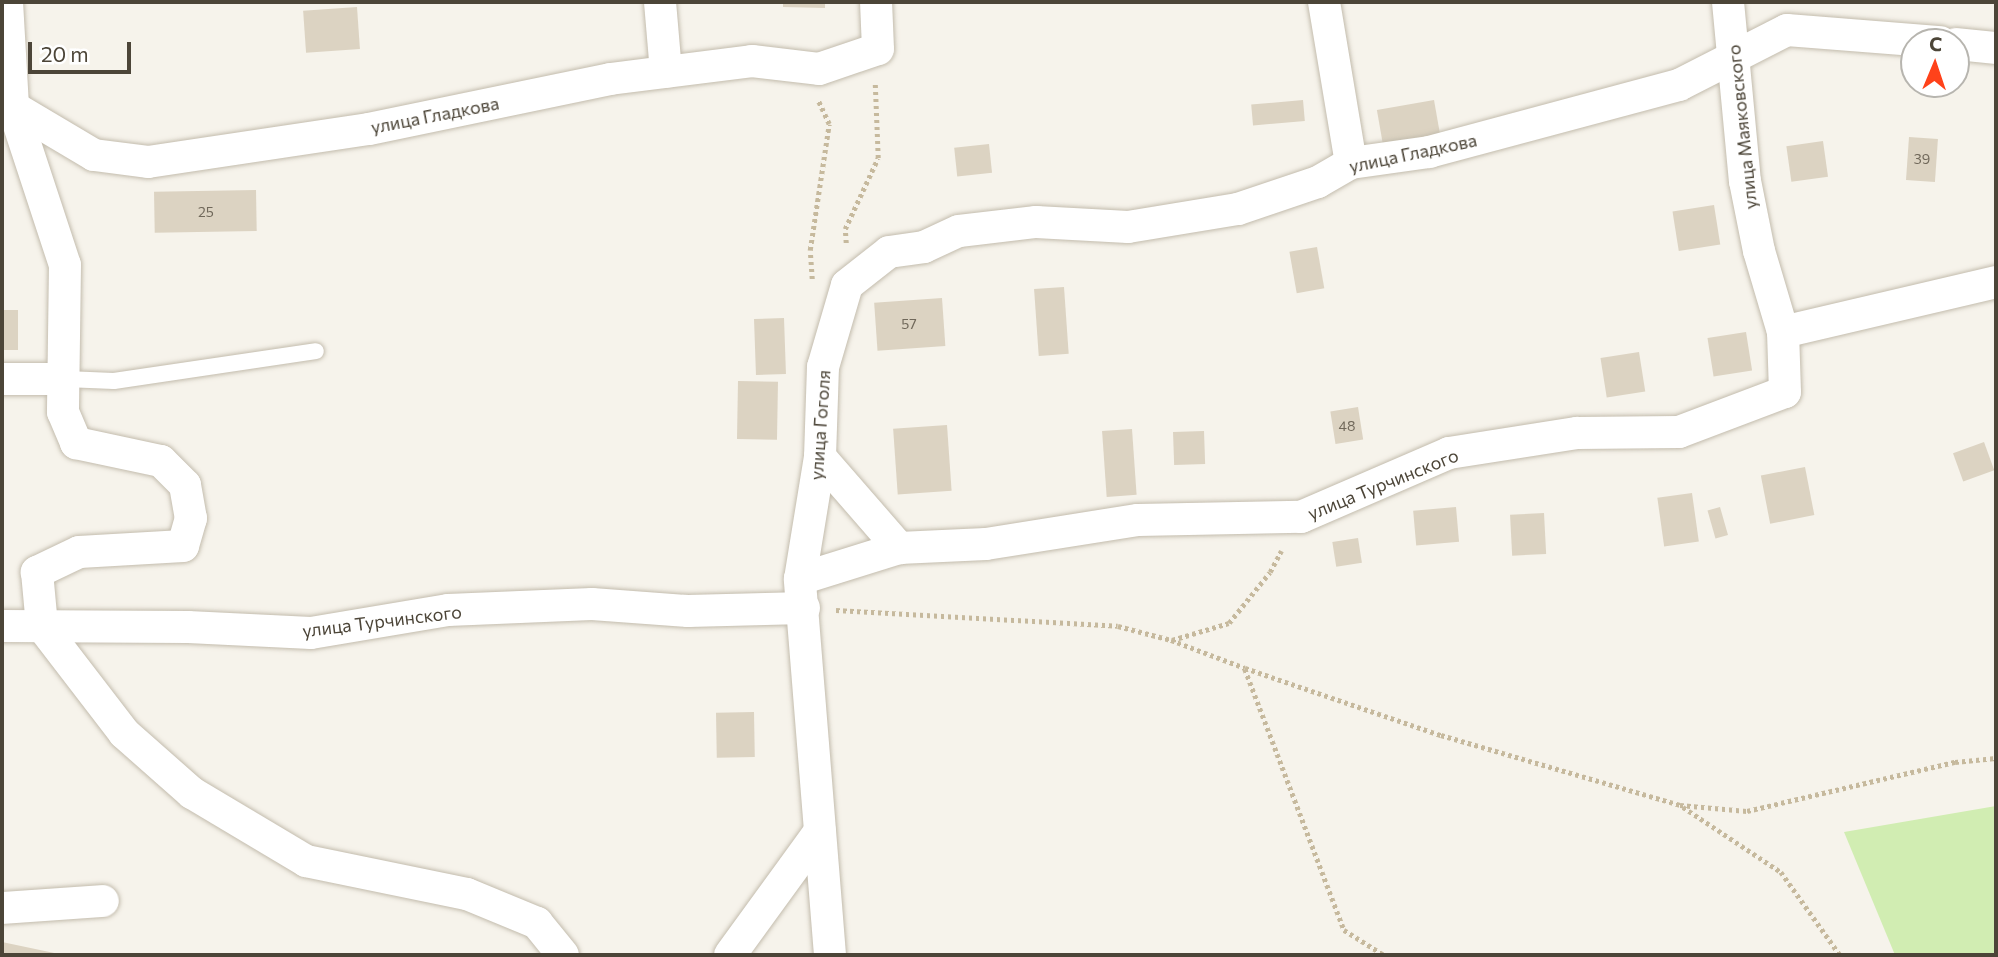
<!DOCTYPE html>
<meta charset="utf-8">
<style>
body{margin:0}
#map{position:relative;width:1998px;height:957px;overflow:hidden;background:#f6f3eb;font-family:Commissioner,sans-serif}
div>[style]{position:absolute}
.green>*{inset:0;background:#d1edb2}
.building>*{inset:0;background:#dcd3c2;transform-origin:0 0}
.path>*{height:4.5px;margin-top:-2.25px;transform-origin:0;background:repeating-linear-gradient(90deg,#c6b99d 0 3.5px,transparent 0 7px)}
.roads{filter:drop-shadow(0 0 2px #c3bcad) drop-shadow(0 0 2px #c3bcad)}
.lane>*{height:16px;margin:-8px;padding:0 8px;transform-origin:8px;border-radius:8px;background:#fff}
.street>*{height:32px;margin:-16px;padding:0 16px;transform-origin:16px;border-radius:16px;background:#fff}
span{translate:-50% -50%;white-space:nowrap;text-align:center;line-height:1.15;-webkit-text-stroke:5px #fff;paint-order:stroke}
.number-label{font-size:14px;color:#70685a}
.number-label span{-webkit-text-stroke-width:0}
.street-label{font-size:18px;color:#4c4538}
.frame{position:absolute;inset:0;border:4px solid #4c4538;pointer-events:none}
.north{position:absolute;left:1900px;top:28px;width:70px;height:70px;box-sizing:border-box;background:#fff;border:2px solid #b7b5af;border-radius:50%;rotate:2deg;font-size:19px;font-weight:700;line-height:28px;text-align:center;color:#4c4538}
.north::after{content:'';display:block;margin:auto;width:24px;height:32px;background:#ff421a;clip-path:polygon(50% 0,100% 100%,50% 72%,0 100%)}
.scale{position:absolute;left:28px;top:42px;width:103px;height:32px;box-sizing:border-box;border:4px solid #4c4538;border-top:0;padding-left:9px;font-size:21px;line-height:24px;white-space:nowrap;color:#4c4538;-webkit-text-stroke:5px #fff;paint-order:stroke}
</style>
<div id="map">
<div class="green">
<div style="clip-path:polygon(1996px 806px,1996px 955px,1895px 955px,1844px 832px)"></div>
</div>
<div class="building">
<div style="clip-path:polygon(783px 2px,825px 2px,825px 8px,783px 7px)"></div>
<div style="left:357px;top:7px;width:42px;height:54px;rotate:86deg"></div>
<div style="left:1303px;top:100px;width:21px;height:52px;rotate:85deg"></div>
<div style="left:1434px;top:100px;width:40px;height:58px;rotate:80deg"></div>
<div style="left:1909px;top:137px;width:29px;height:43px;rotate:4deg"></div>
<div style="left:1823px;top:141px;width:36px;height:37px;rotate:82deg"></div>
<div style="left:989px;top:144px;width:29px;height:35px;rotate:84deg"></div>
<div style="left:256px;top:190px;width:41px;height:102px;rotate:89deg"></div>
<div style="left:1714px;top:205px;width:40px;height:42px;rotate:81deg"></div>
<div style="left:1317px;top:247px;width:42px;height:28px;rotate:80deg"></div>
<div style="left:1064px;top:287px;width:67px;height:30px;rotate:86deg"></div>
<div style="left:942px;top:298px;width:48px;height:68px;rotate:86deg"></div>
<div style="left:2px;top:310px;width:16px;height:40px"></div>
<div style="left:784px;top:318px;width:56px;height:30px;rotate:88deg"></div>
<div style="left:1746px;top:332px;width:39px;height:39px;rotate:81deg"></div>
<div style="left:1639px;top:352px;width:40px;height:39px;rotate:81deg"></div>
<div style="left:738px;top:381px;width:40px;height:58px;rotate:1deg"></div>
<div style="left:1358px;top:407px;width:33px;height:28px;rotate:81deg"></div>
<div style="left:947px;top:425px;width:66px;height:54px;rotate:86deg"></div>
<div style="left:1132px;top:429px;width:66px;height:30px;rotate:86deg"></div>
<div style="left:1204px;top:431px;width:33px;height:31px;rotate:88deg"></div>
<div style="left:1984px;top:442px;width:30px;height:33px;rotate:70deg"></div>
<div style="left:1805px;top:467px;width:49px;height:45px;rotate:79deg"></div>
<div style="left:1692px;top:493px;width:49px;height:35px;rotate:82deg"></div>
<div style="left:1456px;top:507px;width:35px;height:43px;rotate:85deg"></div>
<div style="left:1720px;top:507px;width:29px;height:13px;rotate:74deg"></div>
<div style="left:1544px;top:513px;width:41px;height:34px;rotate:87deg"></div>
<div style="left:1358px;top:538px;width:25px;height:26px;rotate:81deg"></div>
<div style="left:754px;top:712px;width:45px;height:38px;rotate:89deg"></div>
<div style="clip-path:polygon(2px 942px,59px 954px,59px 955px,2px 955px)"></div>
</div>
<div class="path">
<div style="left:846px;top:243px;width:14px;rotate:-94deg"></div>
<div style="left:845px;top:229px;width:78px;rotate:-65.1deg"></div>
<div style="left:878px;top:158px;width:74px;rotate:-92.3deg"></div>
<div style="left:812px;top:279px;width:29px;rotate:-94deg"></div>
<div style="left:810px;top:250px;width:127px;rotate:-81.4deg"></div>
<div style="left:829px;top:124px;width:26px;rotate:-115deg"></div>
<div style="left:836px;top:610px;width:282px;rotate:3.2deg"></div>
<div style="left:1118px;top:626px;width:55px;rotate:14.8deg"></div>
<div style="left:1171px;top:640px;width:79px;rotate:20.7deg"></div>
<div style="left:1245px;top:668px;width:207px;rotate:18.9deg"></div>
<div style="left:1441px;top:735px;width:249px;rotate:16.3deg"></div>
<div style="left:1680px;top:805px;width:67px;rotate:5.1deg"></div>
<div style="left:1747px;top:811px;width:214px;rotate:-13.3deg"></div>
<div style="left:1955px;top:762px;width:41px;rotate:-5.6deg"></div>
<div style="left:1172px;top:640px;width:59px;rotate:-16.6deg"></div>
<div style="left:1229px;top:623px;width:65px;rotate:-51.2deg"></div>
<div style="left:1270px;top:572px;width:24px;rotate:-62deg"></div>
<div style="left:1245px;top:669px;width:279px;rotate:69.2deg"></div>
<div style="left:1344px;top:930px;width:47px;rotate:32deg"></div>
<div style="left:1683px;top:807px;width:118px;rotate:33.6deg"></div>
<div style="left:1781px;top:872px;width:102px;rotate:54.6deg"></div>
</div>
<div class="roads">
<div class="lane">
<div style="left:65px;top:379px;width:49px;rotate:2.3deg"></div>
<div style="left:114px;top:381px;width:204px;rotate:-8.4deg"></div>
</div>
<div class="street">
<div style="left:7px;top:2px;width:105px;rotate:86.7deg"></div>
<div style="left:13px;top:107px;width:166px;rotate:71.8deg"></div>
<div style="left:65px;top:265px;width:147px;rotate:90.8deg"></div>
<div style="left:63px;top:412px;width:34px;rotate:67deg"></div>
<div style="left:76px;top:443px;width:87px;rotate:12deg"></div>
<div style="left:161px;top:461px;width:34px;rotate:45deg"></div>
<div style="left:185px;top:485px;width:34px;rotate:80deg"></div>
<div style="left:191px;top:518px;width:29px;rotate:106deg"></div>
<div style="left:183px;top:546px;width:104px;rotate:176.7deg"></div>
<div style="left:79px;top:552px;width:47px;rotate:154.5deg"></div>
<div style="left:37px;top:572px;width:54px;rotate:84.7deg"></div>
<div style="left:42px;top:626px;width:135px;rotate:52.5deg"></div>
<div style="left:124px;top:733px;width:91px;rotate:41.4deg"></div>
<div style="left:192px;top:793px;width:133px;rotate:30.8deg"></div>
<div style="left:306px;top:861px;width:164px;rotate:11.6deg"></div>
<div style="left:467px;top:894px;width:76px;rotate:22.5deg"></div>
<div style="left:537px;top:923px;width:41px;rotate:50.9deg"></div>
<div style="left:660px;top:2px;width:70px;rotate:85.1deg"></div>
<div style="left:1324px;top:2px;width:163px;rotate:80.5deg"></div>
<div style="left:1728px;top:2px;width:180px;rotate:84.6deg"></div>
<div style="left:1745px;top:181px;width:71px;rotate:78.7deg"></div>
<div style="left:1759px;top:251px;width:84px;rotate:73.5deg"></div>
<div style="left:1956px;top:44px;width:40px;rotate:5.7deg"></div>
<div style="left:3px;top:109px;width:10px;rotate:-11deg"></div>
<div style="left:13px;top:107px;width:94px;rotate:30.7deg"></div>
<div style="left:94px;top:155px;width:54px;rotate:7.4deg"></div>
<div style="left:148px;top:162px;width:223px;rotate:-8.5deg"></div>
<div style="left:369px;top:129px;width:246px;rotate:-11.7deg"></div>
<div style="left:610px;top:79px;width:143px;rotate:-7.2deg"></div>
<div style="left:752px;top:61px;width:67px;rotate:6.8deg"></div>
<div style="left:819px;top:69px;width:62px;rotate:-18.7deg"></div>
<div style="left:878px;top:49px;width:47px;rotate:-92.4deg"></div>
<div style="left:2px;top:379px;width:63px"></div>
<div style="left:820px;top:457px;width:121px;rotate:49deg"></div>
<div style="left:899px;top:548px;width:87px;rotate:-2.6deg"></div>
<div style="left:986px;top:544px;width:154px;rotate:-9deg"></div>
<div style="left:1138px;top:520px;width:163px;rotate:-1.1deg"></div>
<div style="left:1301px;top:517px;width:161px;rotate:-23.4deg"></div>
<div style="left:1449px;top:453px;width:130px;rotate:-8.9deg"></div>
<div style="left:1577px;top:433px;width:102px;rotate:-0.6deg"></div>
<div style="left:1679px;top:432px;width:113px;rotate:-20.7deg"></div>
<div style="left:1785px;top:392px;width:60px;rotate:-91.9deg"></div>
<div style="left:1783px;top:332px;width:219px;rotate:-13.2deg"></div>
<div style="left:800px;top:579px;width:104px;rotate:-17.4deg"></div>
<div style="left:2px;top:626px;width:186px;rotate:0.3deg"></div>
<div style="left:188px;top:627px;width:123px;rotate:2.8deg"></div>
<div style="left:311px;top:633px;width:139px;rotate:-9.5deg"></div>
<div style="left:448px;top:610px;width:144px;rotate:-2.4deg"></div>
<div style="left:592px;top:604px;width:96px;rotate:4.2deg"></div>
<div style="left:688px;top:611px;width:116px;rotate:-1.5deg"></div>
<div style="left:2px;top:908px;width:101px;rotate:-4deg"></div>
<div style="left:730px;top:955px;width:153px;rotate:-54deg"></div>
<div style="left:830px;top:955px;width:377px;rotate:-94.6deg"></div>
<div style="left:800px;top:579px;width:124px;rotate:-80.7deg"></div>
<div style="left:820px;top:457px;width:90px;rotate:-88.1deg"></div>
<div style="left:823px;top:367px;width:85px;rotate:-73.7deg"></div>
<div style="left:847px;top:285px;width:53px;rotate:-38.2deg"></div>
<div style="left:889px;top:252px;width:35px;rotate:-8deg"></div>
<div style="left:924px;top:247px;width:38px;rotate:-25deg"></div>
<div style="left:959px;top:231px;width:78px;rotate:-6.7deg"></div>
<div style="left:1036px;top:222px;width:92px;rotate:3.1deg"></div>
<div style="left:1128px;top:227px;width:111px;rotate:-9.3deg"></div>
<div style="left:1238px;top:209px;width:84px;rotate:-18.6deg"></div>
<div style="left:1318px;top:182px;width:38px;rotate:-30deg"></div>
<div style="left:1351px;top:163px;width:79px;rotate:-8deg"></div>
<div style="left:1429px;top:152px;width:259px;rotate:-15deg"></div>
<div style="left:1679px;top:85px;width:121px;rotate:-27deg"></div>
<div style="left:1787px;top:30px;width:154px;rotate:4.5deg"></div>
</div>
</div>
<div class="number-label">
<span style="left:1922px;top:159px">39</span>
<span style="left:206px;top:212px">25</span>
<span style="left:909px;top:324px">57</span>
<span style="left:1347px;top:426px">48</span>
</div>
<div class="street-label">
<span style="left:435px;top:115px;rotate:-11deg">улица Гладкова</span>
<span style="left:1742px;top:127px;rotate:-96deg">улица Маяковского</span>
<span style="left:1413px;top:153px;rotate:-12deg">улица Гладкова</span>
<span style="left:820px;top:425px;rotate:-86deg">улица Гоголя</span>
<span style="left:1383px;top:484px;rotate:-22deg">улица Турчинского</span>
<span style="left:382px;top:621px;rotate:-7deg">улица Турчинского</span>
</div>
<div class="frame"></div>
<div class="north">С</div>
<div class="scale">20 m</div>
</div>
